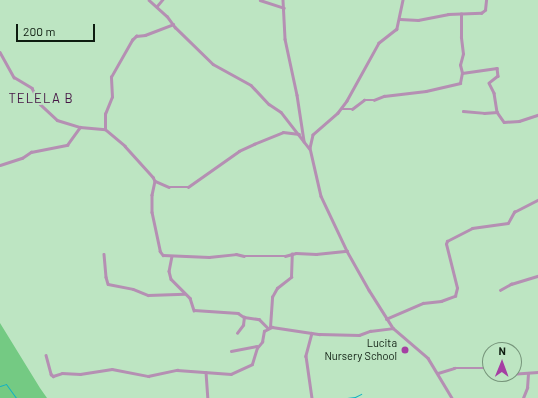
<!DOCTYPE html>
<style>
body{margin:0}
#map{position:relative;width:538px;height:398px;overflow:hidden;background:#bde5c2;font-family:Barlow,sans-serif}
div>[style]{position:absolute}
.green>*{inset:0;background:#74ca83}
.stream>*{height:1px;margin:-0.5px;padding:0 0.5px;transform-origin:0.5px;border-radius:0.5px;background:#11b1c4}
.minor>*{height:2.5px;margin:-1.25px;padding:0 1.25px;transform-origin:1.25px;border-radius:1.25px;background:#b58fb3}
.dots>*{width:11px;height:11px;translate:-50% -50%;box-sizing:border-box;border:2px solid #bde5c2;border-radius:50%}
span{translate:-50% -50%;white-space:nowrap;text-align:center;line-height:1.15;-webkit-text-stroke:4px #bde5c2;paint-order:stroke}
.poi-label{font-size:11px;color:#0e1c10}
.right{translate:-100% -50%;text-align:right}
.quarter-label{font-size:13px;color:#461545;letter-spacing:1px}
.north{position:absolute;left:482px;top:342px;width:40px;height:40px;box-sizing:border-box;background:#bde5c2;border:1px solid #77957b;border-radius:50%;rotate:1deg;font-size:11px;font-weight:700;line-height:16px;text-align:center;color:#0e1c10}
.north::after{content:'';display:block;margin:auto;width:14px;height:18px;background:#a53fa3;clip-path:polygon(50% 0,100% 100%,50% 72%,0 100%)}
.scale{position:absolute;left:16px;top:24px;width:79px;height:18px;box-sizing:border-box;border:2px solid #0e1c10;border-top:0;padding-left:5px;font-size:12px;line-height:14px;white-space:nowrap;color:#0e1c10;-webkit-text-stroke:3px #bde5c2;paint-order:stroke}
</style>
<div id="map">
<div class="green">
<div style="clip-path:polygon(0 323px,40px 388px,47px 398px,0 398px)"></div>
</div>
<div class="stream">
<div style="left:0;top:386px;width:6px;rotate:-18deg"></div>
<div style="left:6px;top:384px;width:17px;rotate:54deg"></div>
<div style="left:347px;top:398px;width:8px;rotate:-7deg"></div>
<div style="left:355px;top:397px;width:7px;rotate:-27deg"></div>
</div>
<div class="minor">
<div style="left:149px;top:0;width:24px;rotate:42deg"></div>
<div style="left:167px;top:16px;width:14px;rotate:54deg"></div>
<div style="left:175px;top:27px;width:53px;rotate:44.2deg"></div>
<div style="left:213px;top:64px;width:43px;rotate:28.9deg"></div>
<div style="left:251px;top:85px;width:26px;rotate:47deg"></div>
<div style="left:269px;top:104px;width:14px;rotate:34deg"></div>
<div style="left:281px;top:112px;width:46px;rotate:52.1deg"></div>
<div style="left:260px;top:0;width:25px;rotate:18deg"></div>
<div style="left:283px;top:0;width:39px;rotate:87deg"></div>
<div style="left:285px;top:39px;width:57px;rotate:77.9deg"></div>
<div style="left:297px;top:95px;width:47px;rotate:81.3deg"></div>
<div style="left:403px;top:0;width:30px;rotate:102deg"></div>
<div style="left:397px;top:29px;width:23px;rotate:142deg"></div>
<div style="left:379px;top:43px;width:66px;rotate:118.9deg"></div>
<div style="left:347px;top:101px;width:15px;rotate:127deg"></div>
<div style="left:338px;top:113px;width:33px;rotate:139deg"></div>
<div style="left:313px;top:135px;width:13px;rotate:103deg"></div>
<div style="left:310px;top:148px;width:49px;rotate:77.1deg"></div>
<div style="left:321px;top:196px;width:61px;rotate:64.7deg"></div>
<div style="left:347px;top:251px;width:45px;rotate:60.6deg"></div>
<div style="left:369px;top:290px;width:45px;rotate:57.7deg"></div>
<div style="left:393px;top:328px;width:46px;rotate:40.6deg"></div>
<div style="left:428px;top:358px;width:47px;rotate:59deg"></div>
<div style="left:157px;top:6px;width:8px;rotate:-50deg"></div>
<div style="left:400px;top:19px;width:18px;rotate:3deg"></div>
<div style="left:418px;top:20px;width:31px;rotate:-11deg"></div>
<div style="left:448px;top:14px;width:33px;rotate:-2deg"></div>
<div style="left:481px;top:13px;width:5px;rotate:-37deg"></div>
<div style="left:485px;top:10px;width:10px;rotate:-84deg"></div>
<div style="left:0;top:52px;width:29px;rotate:61deg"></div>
<div style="left:14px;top:77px;width:21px;rotate:31deg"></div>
<div style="left:32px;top:88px;width:18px;rotate:63deg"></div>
<div style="left:40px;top:104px;width:23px;rotate:43deg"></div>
<div style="left:57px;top:120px;width:24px;rotate:17deg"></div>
<div style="left:80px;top:127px;width:25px;rotate:5deg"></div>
<div style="left:105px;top:129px;width:26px;rotate:40deg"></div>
<div style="left:125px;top:146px;width:42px;rotate:47.9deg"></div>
<div style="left:153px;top:177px;width:4px;rotate:63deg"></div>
<div style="left:155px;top:181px;width:14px;rotate:102deg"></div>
<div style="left:152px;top:195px;width:17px;rotate:90deg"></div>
<div style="left:152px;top:212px;width:40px;rotate:78deg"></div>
<div style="left:160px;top:251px;width:5px;rotate:53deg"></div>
<div style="left:163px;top:255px;width:46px;rotate:2.5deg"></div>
<div style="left:209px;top:257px;width:27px;rotate:-6deg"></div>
<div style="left:236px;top:254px;width:8px;rotate:14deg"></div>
<div style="left:244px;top:256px;width:41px"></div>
<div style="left:285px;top:256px;width:11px;rotate:-15deg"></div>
<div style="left:296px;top:253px;width:20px;rotate:3deg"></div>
<div style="left:316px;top:254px;width:31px;rotate:-6deg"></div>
<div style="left:462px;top:73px;width:35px;rotate:-8deg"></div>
<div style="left:497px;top:68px;width:8px;rotate:83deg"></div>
<div style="left:498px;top:76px;width:11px;rotate:142deg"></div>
<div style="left:489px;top:83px;width:11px;rotate:63deg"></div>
<div style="left:494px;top:93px;width:19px;rotate:81deg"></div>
<div style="left:497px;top:112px;width:12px;rotate:55deg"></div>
<div style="left:504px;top:122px;width:15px;rotate:-4deg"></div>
<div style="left:519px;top:121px;width:20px;rotate:-18deg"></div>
<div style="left:342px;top:109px;width:10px"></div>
<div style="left:352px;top:109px;width:15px;rotate:-37deg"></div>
<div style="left:364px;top:100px;width:10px"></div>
<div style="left:374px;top:100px;width:11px;rotate:-22deg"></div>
<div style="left:384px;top:96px;width:42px;rotate:-6.8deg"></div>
<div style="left:426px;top:91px;width:35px;rotate:-13deg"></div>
<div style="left:460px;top:83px;width:10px;rotate:-79deg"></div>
<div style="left:462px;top:73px;width:8px;rotate:-104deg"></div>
<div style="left:460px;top:65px;width:11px;rotate:-75deg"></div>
<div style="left:463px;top:54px;width:17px;rotate:-97deg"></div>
<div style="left:461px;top:37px;width:23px;rotate:-90deg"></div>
<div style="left:463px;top:111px;width:21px;rotate:5deg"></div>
<div style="left:484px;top:113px;width:13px;rotate:-4deg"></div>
<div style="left:105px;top:129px;width:15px;rotate:-90deg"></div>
<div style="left:105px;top:114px;width:18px;rotate:-68deg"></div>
<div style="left:112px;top:97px;width:20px;rotate:-93deg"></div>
<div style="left:111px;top:77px;width:43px;rotate:-60.4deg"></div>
<div style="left:132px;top:40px;width:6px;rotate:-45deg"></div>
<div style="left:136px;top:36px;width:9px;rotate:-6deg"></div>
<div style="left:145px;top:35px;width:30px;rotate:-21deg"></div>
<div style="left:0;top:165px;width:23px;rotate:-18deg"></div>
<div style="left:22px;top:158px;width:11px;rotate:-34deg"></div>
<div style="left:31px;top:152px;width:37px;rotate:-11deg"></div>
<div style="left:67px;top:145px;width:22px;rotate:-54deg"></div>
<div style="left:155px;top:181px;width:15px;rotate:23deg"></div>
<div style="left:169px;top:187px;width:19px"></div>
<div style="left:188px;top:187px;width:62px;rotate:-35.2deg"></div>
<div style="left:239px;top:151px;width:17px;rotate:-25deg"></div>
<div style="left:254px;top:144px;width:31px;rotate:-22deg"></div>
<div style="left:283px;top:132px;width:16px;rotate:7deg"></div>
<div style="left:104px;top:254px;width:23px;rotate:85deg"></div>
<div style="left:106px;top:277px;width:7px;rotate:74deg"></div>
<div style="left:108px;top:284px;width:25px;rotate:11deg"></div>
<div style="left:133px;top:289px;width:16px;rotate:22deg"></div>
<div style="left:148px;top:295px;width:36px;rotate:-2deg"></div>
<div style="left:172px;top:256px;width:15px;rotate:101deg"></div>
<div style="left:169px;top:271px;width:8px;rotate:76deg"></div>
<div style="left:171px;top:279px;width:27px;rotate:45deg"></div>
<div style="left:190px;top:298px;width:13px;rotate:72deg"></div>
<div style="left:194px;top:310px;width:44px;rotate:3.9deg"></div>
<div style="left:238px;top:313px;width:7px;rotate:34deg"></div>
<div style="left:244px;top:317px;width:15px;rotate:8deg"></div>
<div style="left:259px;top:319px;width:13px;rotate:45deg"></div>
<div style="left:500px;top:290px;width:13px;rotate:-29deg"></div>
<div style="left:511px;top:284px;width:28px;rotate:-17deg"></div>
<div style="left:386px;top:319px;width:40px;rotate:-23.4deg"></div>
<div style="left:423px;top:303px;width:18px;rotate:-6deg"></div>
<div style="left:441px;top:301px;width:15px;rotate:-20deg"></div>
<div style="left:455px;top:296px;width:8px;rotate:-76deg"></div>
<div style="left:457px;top:288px;width:45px;rotate:-104deg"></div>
<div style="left:446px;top:244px;width:3px;rotate:-72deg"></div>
<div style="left:447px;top:241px;width:28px;rotate:-27deg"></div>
<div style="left:472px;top:228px;width:36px;rotate:-8deg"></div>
<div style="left:508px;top:223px;width:13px;rotate:-61deg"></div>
<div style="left:514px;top:212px;width:27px;rotate:-27deg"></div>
<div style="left:270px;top:327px;width:30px;rotate:-86deg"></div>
<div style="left:272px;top:297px;width:10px;rotate:-61deg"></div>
<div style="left:277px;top:288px;width:18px;rotate:-38deg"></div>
<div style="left:291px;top:277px;width:23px;rotate:-88deg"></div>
<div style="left:237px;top:333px;width:10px;rotate:-53deg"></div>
<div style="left:243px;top:325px;width:8px;rotate:-83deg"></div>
<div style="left:312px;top:333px;width:24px;rotate:105deg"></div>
<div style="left:306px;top:356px;width:42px;rotate:81.9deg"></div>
<div style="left:231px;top:351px;width:26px;rotate:-11deg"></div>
<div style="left:46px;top:355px;width:20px;rotate:75deg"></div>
<div style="left:51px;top:374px;width:3px;rotate:45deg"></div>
<div style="left:53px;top:376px;width:9px;rotate:-18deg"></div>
<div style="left:62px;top:373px;width:18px;rotate:3deg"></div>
<div style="left:80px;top:374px;width:32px;rotate:-9deg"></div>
<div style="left:112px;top:369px;width:37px;rotate:11deg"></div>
<div style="left:148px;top:376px;width:30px;rotate:-12deg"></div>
<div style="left:177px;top:370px;width:54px;rotate:4.2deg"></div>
<div style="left:231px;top:374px;width:23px;rotate:-25deg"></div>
<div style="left:252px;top:364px;width:17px;rotate:-73deg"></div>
<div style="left:257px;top:348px;width:8px;rotate:-50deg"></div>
<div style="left:262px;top:342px;width:11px;rotate:-80deg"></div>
<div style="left:264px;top:331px;width:9px;rotate:-27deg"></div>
<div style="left:272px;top:327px;width:48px;rotate:8.5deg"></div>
<div style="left:319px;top:334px;width:40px;rotate:1.4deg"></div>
<div style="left:359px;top:335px;width:12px;rotate:-20deg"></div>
<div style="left:370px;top:331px;width:23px;rotate:-7deg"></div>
<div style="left:206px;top:372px;width:26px;rotate:86deg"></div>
<div style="left:438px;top:373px;width:17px;rotate:-17deg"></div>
<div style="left:454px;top:368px;width:36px"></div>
<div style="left:510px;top:374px;width:28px;rotate:-4deg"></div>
<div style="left:523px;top:398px;width:11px;rotate:-68deg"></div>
<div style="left:527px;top:388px;width:14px;rotate:-86deg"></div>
</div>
<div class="dots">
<div style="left:405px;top:350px;background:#a53fa3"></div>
</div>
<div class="poi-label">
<span class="right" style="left:397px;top:350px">Lucita<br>Nursery School</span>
</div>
<div class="quarter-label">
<span style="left:41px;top:98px">TELELA B</span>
</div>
<div class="north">N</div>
<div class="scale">200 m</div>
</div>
